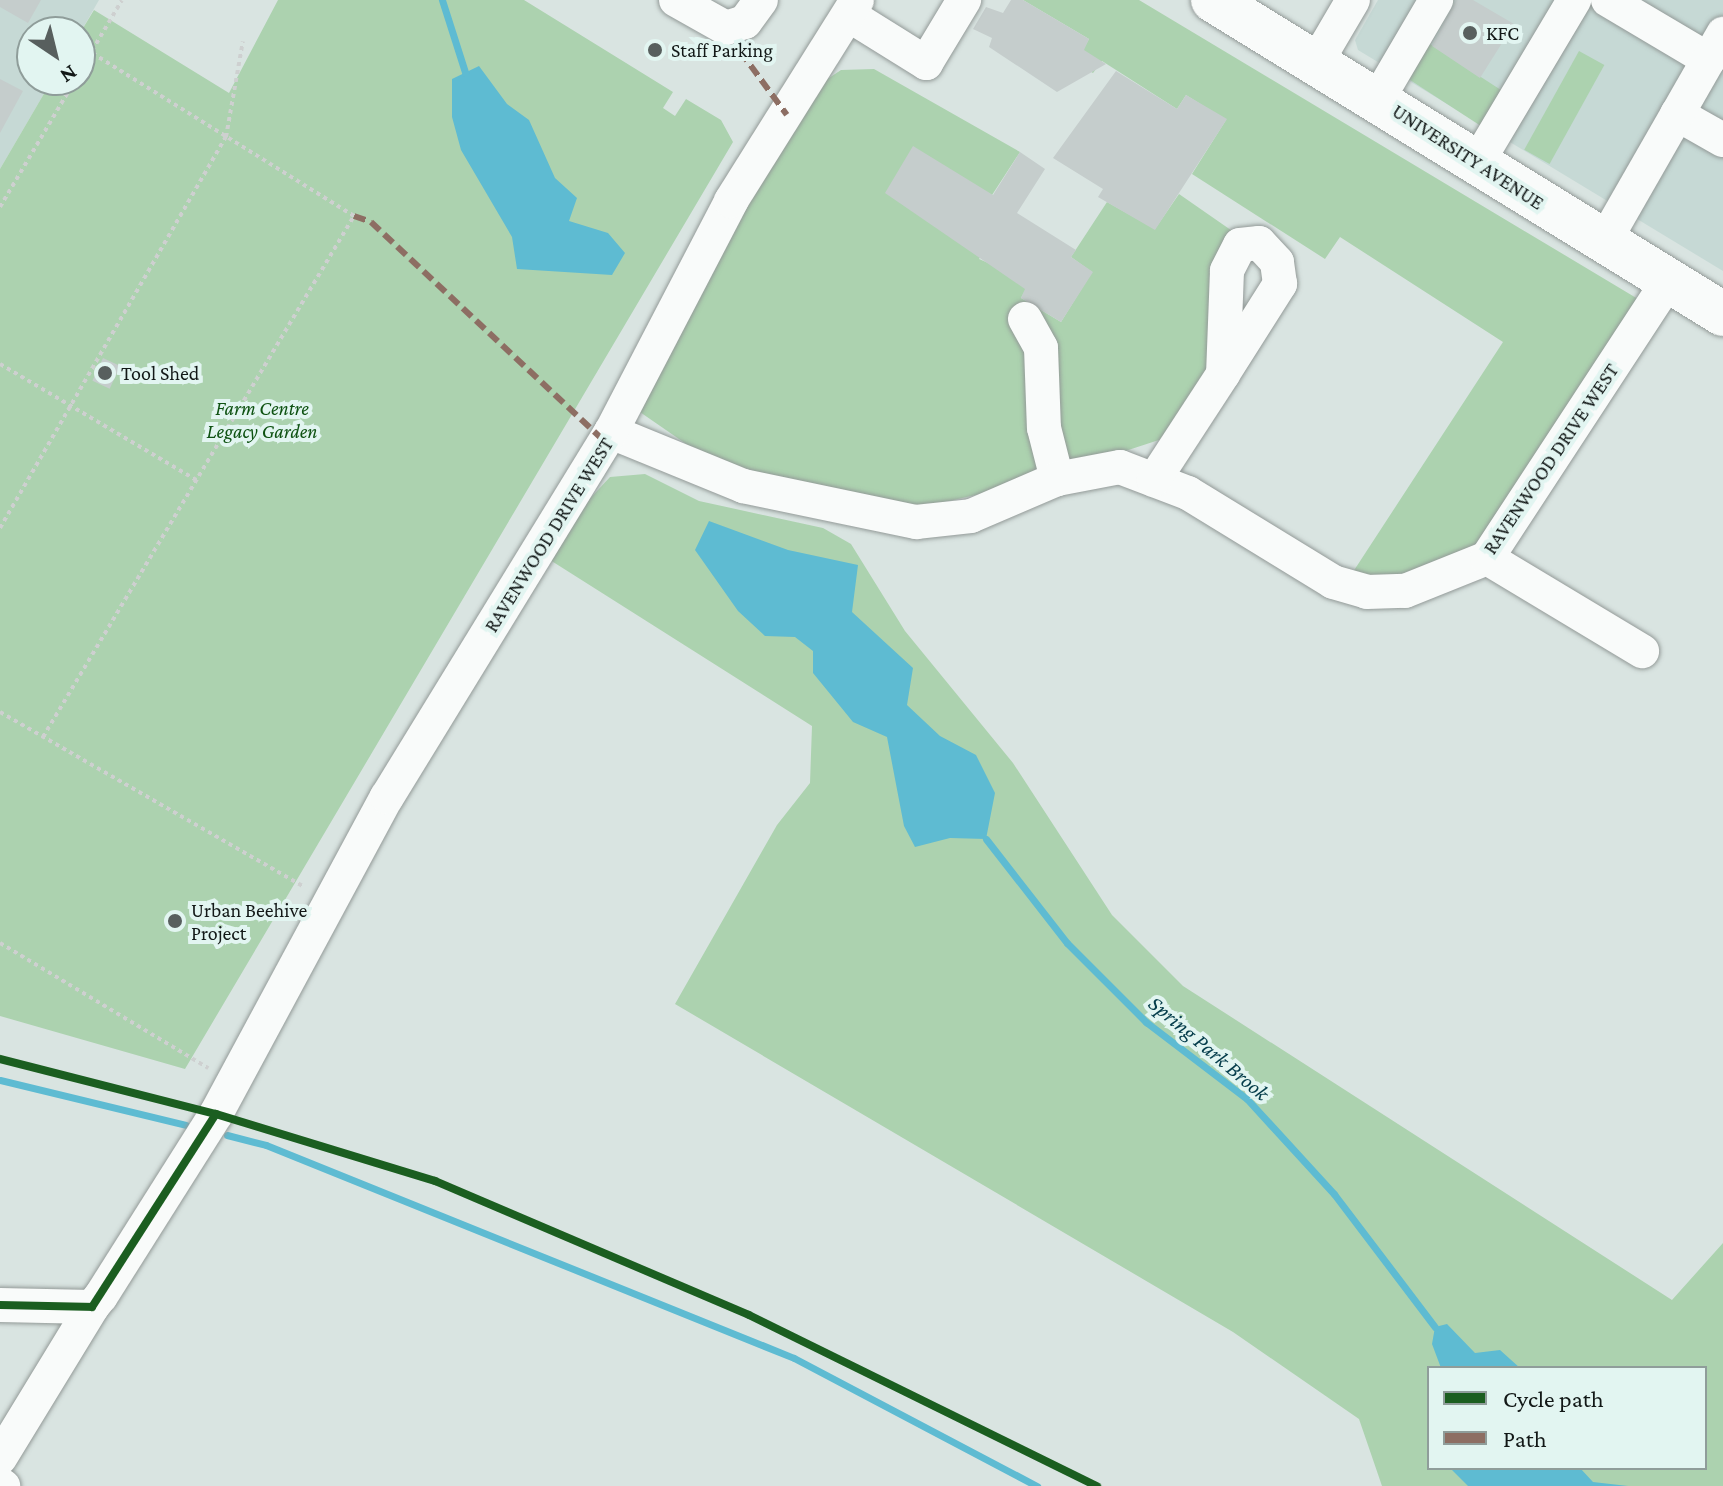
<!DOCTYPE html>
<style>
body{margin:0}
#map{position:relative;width:1723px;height:1486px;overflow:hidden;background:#d9e4e1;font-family:"Crimson Pro",serif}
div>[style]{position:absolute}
.built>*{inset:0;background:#c6d9d5}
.green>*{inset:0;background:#acd2af;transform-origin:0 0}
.water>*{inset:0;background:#5ebbd2}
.stream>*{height:7px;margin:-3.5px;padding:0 3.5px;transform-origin:3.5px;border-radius:3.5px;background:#5ebbd2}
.building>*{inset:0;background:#c5cdcc;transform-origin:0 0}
.path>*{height:4px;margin-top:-2px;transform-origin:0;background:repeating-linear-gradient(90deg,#ced0d0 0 4px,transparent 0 8px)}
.roads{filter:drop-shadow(0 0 2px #939a98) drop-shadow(0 0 2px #939a98)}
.minor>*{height:34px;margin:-17px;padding:0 17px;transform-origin:17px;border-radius:17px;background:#f9fbfa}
.major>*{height:44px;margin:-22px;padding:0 22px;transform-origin:22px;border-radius:22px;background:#f9fbfa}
.quiet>*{height:6px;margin-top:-3px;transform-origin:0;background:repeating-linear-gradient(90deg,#8d6e63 0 12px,transparent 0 18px)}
.cycleway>*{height:8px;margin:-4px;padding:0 4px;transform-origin:4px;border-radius:4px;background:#1b5e20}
.dots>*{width:22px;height:22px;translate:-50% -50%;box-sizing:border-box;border:4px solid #e2f5f1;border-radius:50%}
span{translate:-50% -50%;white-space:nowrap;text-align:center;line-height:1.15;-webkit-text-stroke:8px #e2f5f1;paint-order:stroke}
.poi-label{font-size:20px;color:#121817}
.left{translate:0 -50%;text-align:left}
.street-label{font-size:20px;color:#121817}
.park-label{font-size:20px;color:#0e5212;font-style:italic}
.water-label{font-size:22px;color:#053d4b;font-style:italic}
.legend{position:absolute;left:1427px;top:1366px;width:280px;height:104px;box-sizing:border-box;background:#e2f5f1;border:2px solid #8f9d9a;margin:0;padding:10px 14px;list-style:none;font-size:24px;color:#121817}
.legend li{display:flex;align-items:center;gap:16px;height:40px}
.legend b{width:40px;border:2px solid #8f9d9a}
.north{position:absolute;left:16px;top:16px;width:80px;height:80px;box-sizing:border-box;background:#e2f5f1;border:2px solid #8f9d9a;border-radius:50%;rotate:145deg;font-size:22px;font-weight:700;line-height:32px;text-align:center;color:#121817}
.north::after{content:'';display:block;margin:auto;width:28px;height:36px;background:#585f5e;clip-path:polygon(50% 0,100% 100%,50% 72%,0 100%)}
</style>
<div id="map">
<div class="built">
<div style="clip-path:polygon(0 0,99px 0,80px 33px,32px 32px,32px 80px,52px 80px,0 169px)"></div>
<div style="clip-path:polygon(1378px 0,1723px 0,1723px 271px,1358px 50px,1355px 40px)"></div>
</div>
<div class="green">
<div style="clip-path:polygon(278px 0,524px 0,673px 92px,663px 108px,675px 116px,686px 99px,721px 120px,733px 142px,185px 1069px,0 1016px,0 169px,52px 80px,80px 80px,80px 33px,94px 10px,229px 93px)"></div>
<div style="clip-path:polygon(1023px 0,1139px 0,1648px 305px,1476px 548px,1417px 575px,1351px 575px,1503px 342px,1340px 237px,1325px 259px,1192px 174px,1226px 120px,1186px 95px,1177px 109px,1102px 61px,1093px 73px,1076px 63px,1089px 39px)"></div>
<div style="left:1427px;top:42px;width:90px;height:41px;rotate:33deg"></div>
<div style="left:1579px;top:51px;width:29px;height:113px;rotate:29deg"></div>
<div style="clip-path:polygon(874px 69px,1020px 152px,981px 212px,1001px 226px,979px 259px,1030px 281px,1021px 298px,1061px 322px,1092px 272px,1071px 257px,1107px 202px,1155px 229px,1179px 194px,1238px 235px,1207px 377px,1162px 439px,1024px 484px,910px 510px,800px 491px,705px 457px,637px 410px,769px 166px,826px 80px,841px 70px)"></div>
<div style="clip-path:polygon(evenodd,645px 474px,699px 501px,823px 528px,851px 544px,905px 631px,1013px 763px,1112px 915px,1183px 986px,1672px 1300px,1723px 1243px,1723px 1486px,1382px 1486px,1359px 1419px,1233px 1332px,675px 1004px,777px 825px,810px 783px,812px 726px,550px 560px,572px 518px,610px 477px,645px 474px,1429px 1368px,1705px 1368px,1705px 1468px,1429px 1468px,1429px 1368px)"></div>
</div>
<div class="water">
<div style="clip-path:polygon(479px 66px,507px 104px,529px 120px,555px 178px,577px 198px,569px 221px,608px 233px,625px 253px,612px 275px,517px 269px,512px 237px,461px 150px,452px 117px,452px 79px)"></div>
<div style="clip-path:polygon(709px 521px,788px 550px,858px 565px,852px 612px,913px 668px,907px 705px,940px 736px,976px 755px,995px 793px,986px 839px,950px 838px,915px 847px,904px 826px,887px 737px,853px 722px,813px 673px,813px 651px,795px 637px,765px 636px,738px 611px,695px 550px)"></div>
<div style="clip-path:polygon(1447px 1324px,1475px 1353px,1500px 1350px,1520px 1368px,1441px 1368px,1432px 1344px,1435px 1327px)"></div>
<div style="clip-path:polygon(1450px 1468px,1580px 1468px,1593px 1482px,1628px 1486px,1468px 1486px)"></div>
</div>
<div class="stream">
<div style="left:442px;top:0;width:76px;rotate:72.3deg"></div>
<div style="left:986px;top:839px;width:132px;rotate:52.1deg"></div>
<div style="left:1067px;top:943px;width:112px;rotate:45deg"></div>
<div style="left:1146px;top:1022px;width:127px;rotate:37.3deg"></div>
<div style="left:1247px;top:1099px;width:129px;rotate:47.5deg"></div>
<div style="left:1334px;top:1194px;width:167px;rotate:52.8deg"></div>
<div style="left:0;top:1080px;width:191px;rotate:13.6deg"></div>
<div style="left:227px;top:1135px;width:40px;rotate:14.4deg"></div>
<div style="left:266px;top:1145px;width:569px;rotate:21.97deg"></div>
<div style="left:794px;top:1358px;width:275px;rotate:27.8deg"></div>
</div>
<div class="building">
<div style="clip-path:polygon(0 0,41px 0,28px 23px,0 7px)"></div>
<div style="clip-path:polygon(1011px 0,1023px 0,1089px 39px,1084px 50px,1106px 64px,1057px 92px,989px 47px,992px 38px,973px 29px,986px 7px,1003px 13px)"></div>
<div style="clip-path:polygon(1456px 0,1473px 0,1514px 24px,1480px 78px,1432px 46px)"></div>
<div style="clip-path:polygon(1116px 71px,1177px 109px,1186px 95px,1227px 119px,1155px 230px,1098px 197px,1103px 189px,1053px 158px)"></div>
<div style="clip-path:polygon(0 79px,23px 91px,0 133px)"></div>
<div style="clip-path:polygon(913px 146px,993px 195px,1020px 152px,1045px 169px,1017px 213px,1076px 250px,1071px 257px,1093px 272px,1061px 322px,1021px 298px,1025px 289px,885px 193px)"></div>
<div style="left:103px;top:358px;width:19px;height:25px;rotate:25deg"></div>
</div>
<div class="path">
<div style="left:80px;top:71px;width:82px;rotate:-59.4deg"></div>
<div style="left:0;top:207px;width:147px;rotate:-59.4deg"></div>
<div style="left:0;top:364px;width:228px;rotate:30.6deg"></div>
<div style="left:0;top:528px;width:452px;rotate:-60deg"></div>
<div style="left:226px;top:137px;width:97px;rotate:-80deg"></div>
<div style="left:0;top:712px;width:351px;rotate:29.9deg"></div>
<div style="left:43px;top:737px;width:607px;rotate:-59.17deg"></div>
<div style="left:354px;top:216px;width:310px;rotate:-148.1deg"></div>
<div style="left:0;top:943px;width:243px;rotate:31deg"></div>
</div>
<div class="roads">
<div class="minor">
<div style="left:676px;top:0;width:57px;rotate:29.2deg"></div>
<div style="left:726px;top:28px;width:20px;rotate:-18deg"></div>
<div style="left:745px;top:22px;width:27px;rotate:-54deg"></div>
<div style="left:1608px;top:0;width:117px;rotate:30.7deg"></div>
<div style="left:849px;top:15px;width:91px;rotate:31.9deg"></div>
<div style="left:926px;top:63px;width:74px;rotate:-58.9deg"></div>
<div style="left:1316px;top:63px;width:73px;rotate:-59.6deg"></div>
<div style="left:1378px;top:99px;width:115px;rotate:-59.6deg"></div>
<div style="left:1677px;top:114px;width:53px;rotate:29.5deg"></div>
<div style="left:1477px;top:163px;width:190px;rotate:-59.2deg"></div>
<div style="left:1604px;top:242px;width:240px;rotate:-60.2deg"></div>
<div style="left:1025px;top:319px;width:33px;rotate:61deg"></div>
<div style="left:1041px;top:348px;width:80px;rotate:87.9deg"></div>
<div style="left:1044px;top:428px;width:53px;rotate:75.7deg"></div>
<div style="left:611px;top:432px;width:143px;rotate:22.2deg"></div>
<div style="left:743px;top:486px;width:177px;rotate:11.8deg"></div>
<div style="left:916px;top:522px;width:55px;rotate:-6.2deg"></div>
<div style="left:971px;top:516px;width:94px;rotate:-23.3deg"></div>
<div style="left:1057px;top:479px;width:64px;rotate:-10.8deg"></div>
<div style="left:1120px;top:467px;width:73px;rotate:20.9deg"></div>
<div style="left:1188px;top:493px;width:170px;rotate:31.5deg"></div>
<div style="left:1333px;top:582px;width:35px;rotate:16deg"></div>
<div style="left:1367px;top:592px;width:38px;rotate:-2deg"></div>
<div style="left:1405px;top:591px;width:88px;rotate:-21.9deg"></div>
<div style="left:1487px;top:558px;width:331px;rotate:-56.8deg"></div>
<div style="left:1154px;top:480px;width:126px;rotate:-56.9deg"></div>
<div style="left:1223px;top:374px;width:107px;rotate:-57.7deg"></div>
<div style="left:1280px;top:284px;width:22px;rotate:-98deg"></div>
<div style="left:1277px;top:262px;width:26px;rotate:-133deg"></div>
<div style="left:1259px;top:243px;width:19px;rotate:174deg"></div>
<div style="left:1240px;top:245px;width:29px;rotate:117deg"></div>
<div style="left:1227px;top:271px;width:103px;rotate:92.2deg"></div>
<div style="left:1487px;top:558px;width:181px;rotate:31deg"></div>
<div style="left:0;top:1305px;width:92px;rotate:1.2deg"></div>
<div style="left:92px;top:1307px;width:14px;rotate:-51deg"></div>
<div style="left:101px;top:1296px;width:215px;rotate:-57.7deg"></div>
<div style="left:216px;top:1114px;width:360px;rotate:-61.7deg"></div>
<div style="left:387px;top:797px;width:428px;rotate:-58.5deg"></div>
<div style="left:611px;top:432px;width:260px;rotate:-62.5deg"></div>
<div style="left:731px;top:201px;width:237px;rotate:-57.9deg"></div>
<div style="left:0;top:1458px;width:177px;rotate:-58.6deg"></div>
<div style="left:0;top:1484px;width:4px;rotate:34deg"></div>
</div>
<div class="major">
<div style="left:1213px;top:0;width:599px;rotate:31.62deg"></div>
</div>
</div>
<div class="quiet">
<div style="left:740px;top:51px;width:79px;rotate:53.7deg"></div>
<div style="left:354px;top:216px;width:18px;rotate:19deg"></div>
<div style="left:371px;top:222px;width:321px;rotate:43.2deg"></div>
</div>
<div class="cycleway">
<div style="left:0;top:1059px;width:223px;rotate:14.3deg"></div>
<div style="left:216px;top:1114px;width:229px;rotate:17deg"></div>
<div style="left:435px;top:1181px;width:341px;rotate:23.1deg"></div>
<div style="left:749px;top:1315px;width:388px;rotate:26.2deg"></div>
<div style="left:0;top:1305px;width:92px;rotate:1.2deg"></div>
<div style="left:92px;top:1307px;width:229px;rotate:-57.3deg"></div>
</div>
<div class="dots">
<div style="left:1470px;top:33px;background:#585f5e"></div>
<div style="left:655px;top:50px;background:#585f5e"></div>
<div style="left:105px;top:373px;background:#585f5e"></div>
<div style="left:175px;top:921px;background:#585f5e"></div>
</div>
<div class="poi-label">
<span class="left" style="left:1486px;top:33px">KFC</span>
<span class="left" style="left:671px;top:50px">Staff Parking</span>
<span class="left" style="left:121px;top:373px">Tool Shed</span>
<span class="left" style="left:191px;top:922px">Urban Beehive<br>Project</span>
</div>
<div class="street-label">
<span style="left:1468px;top:157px;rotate:33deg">UNIVERSITY AVENUE</span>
<span style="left:1551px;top:459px;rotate:-56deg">RAVENWOOD DRIVE WEST</span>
<span style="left:549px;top:535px;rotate:-58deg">RAVENWOOD DRIVE WEST</span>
</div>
<div class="park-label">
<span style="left:262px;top:420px">Farm Centre<br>Legacy Garden</span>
</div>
<div class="water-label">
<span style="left:1209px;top:1048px;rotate:40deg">Spring Park Brook</span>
</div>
<ul class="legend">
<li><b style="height:10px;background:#1b5e20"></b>Cycle path</li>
<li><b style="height:10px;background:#8d6e63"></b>Path</li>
</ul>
<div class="north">N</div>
</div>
